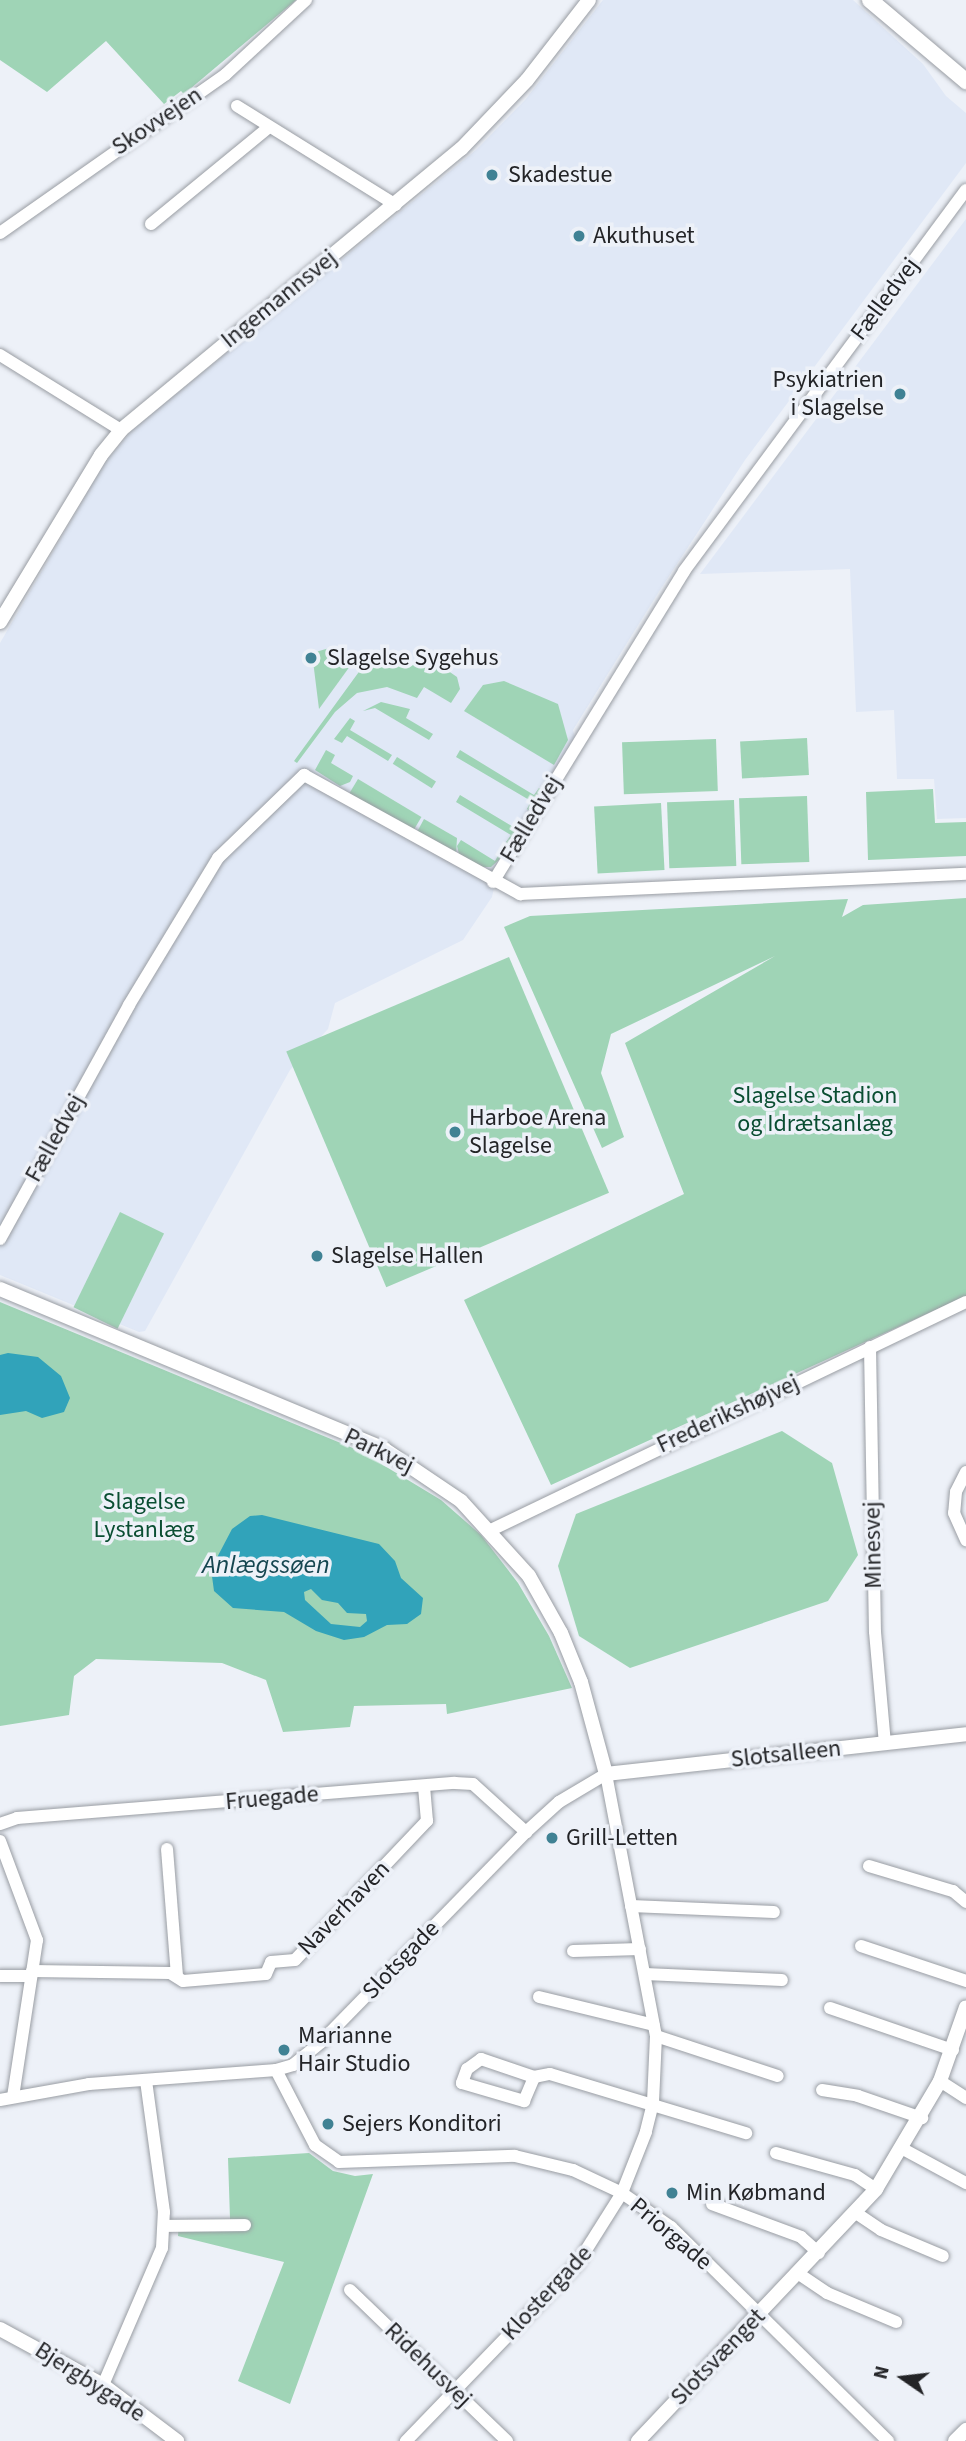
<!DOCTYPE html>
<meta charset="utf-8">
<style>
body{margin:0}
#map{position:relative;width:966px;height:2441px;overflow:hidden;background:#edf1f8;font-family:"Source Sans 3",sans-serif}
div>[style]{position:absolute}
.built>*{inset:0;background:#e0e8f6}
.green>*{inset:0;background:#9fd4b6;transform-origin:0 0}
.water>*{inset:0;background:#31a3ba}
.roads{filter:drop-shadow(0 0 2px #999da3) drop-shadow(0 0 2px #999da3)}
.minor>*{height:12px;margin:-6px;padding:0 6px;transform-origin:6px;border-radius:6px;background:#fff}
.tertiary>*{height:14px;margin:-7px;padding:0 7px;transform-origin:7px;border-radius:7px;background:#fff}
.secondary>*{height:16px;margin:-8px;padding:0 8px;transform-origin:8px;border-radius:8px;background:#fff}
.dots>*{width:19px;height:19px;translate:-50% -50%;box-sizing:border-box;border:4px solid #edf1f8;border-radius:50%}
span{translate:-50% -50%;white-space:nowrap;text-align:center;line-height:1.15;-webkit-text-stroke:7px #edf1f8;paint-order:stroke}
.street-label{font-size:24px;color:#232427}
.poi-label{font-size:24px;color:#232427}
.left{translate:0 -50%;text-align:left}
.right{translate:-100% -50%;text-align:right}
.park-label{font-size:24px;color:#0a4e32}
.water-label{font-size:26px;color:#164650;font-style:italic}
.north{position:absolute;left:868px;top:2343px;width:70px;height:70px;-webkit-text-stroke:5px #edf1f8;paint-order:stroke;rotate:284deg;font-size:19px;font-weight:700;line-height:28px;text-align:center;color:#232427}
.north::after{content:'';display:block;margin:auto;width:24px;height:32px;background:#232427;clip-path:polygon(50% 0,100% 100%,50% 72%,0 100%)}
</style>
<div id="map">
<div class="built">
<div style="clip-path:polygon(603px 0,853px 0,923px 64px,946px 96px,966px 113px,966px 163px,745px 460px,660px 590px,573px 730px,575px 737px,500px 861px,492px 897px,463px 940px,335px 1003px,328px 1029px,290px 1070px,145px 1331px,139px 1332px,0 1275px,0 643px,104px 464px,132px 430px,476px 150px,525px 100px)"></div>
<div style="clip-path:polygon(966px 219px,966px 818px,937px 819px,934px 779px,897px 779px,894px 710px,856px 712px,850px 569px,700px 574px)"></div>
</div>
<div class="green">
<div style="clip-path:polygon(0 0,296px 0,184px 94px,181px 91px,164px 104px,106px 41px,47px 92px,0 60px)"></div>
<div style="clip-path:polygon(333px 647px,353px 662px,319px 709px,312px 653px)"></div>
<div style="clip-path:polygon(431px 659px,457px 677px,460px 689px,451px 703px,424px 687px,417px 698px,387px 687px,357px 693px,335px 712px,297px 763px,294px 761px,361px 669px)"></div>
<div style="clip-path:polygon(504px 681px,558px 704px,568px 740px,554px 765px,464px 711px,483px 685px)"></div>
<div style="clip-path:polygon(381px 702px,410px 709px,406px 718px,433px 734px,429px 740px,375px 708px,363px 711px)"></div>
<div style="clip-path:polygon(350px 718px,355px 721px,350px 730px,392px 755px,388px 761px,347px 736px,342px 743px,334px 739px)"></div>
<div style="left:807px;top:738px;width:37px;height:67px;rotate:87deg"></div>
<div style="left:716px;top:739px;width:52px;height:94px;rotate:88deg"></div>
<div style="clip-path:polygon(326px 750px,335px 755px,331px 763px,353px 776px,350px 782px,340px 786px,315px 770px)"></div>
<div style="clip-path:polygon(460px 750px,534px 795px,539px 788px,544px 789px,530px 811px,527px 809px,531px 801px,456px 757px)"></div>
<div style="left:397px;top:757px;width:46px;height:8px;rotate:32deg"></div>
<div style="left:358px;top:779px;width:74px;height:17px;rotate:31deg"></div>
<div style="clip-path:polygon(933px 789px,935px 823px,966px 822px,966px 856px,868px 860px,866px 792px)"></div>
<div style="clip-path:polygon(460px 795px,515px 828px,519px 820px,523px 823px,510px 845px,506px 842px,511px 835px,456px 802px)"></div>
<div style="left:807px;top:796px;width:66px;height:68px;rotate:88deg"></div>
<div style="left:734px;top:800px;width:66px;height:67px;rotate:88deg"></div>
<div style="left:661px;top:803px;width:67px;height:67px;rotate:87deg"></div>
<div style="clip-path:polygon(424px 819px,457px 838px,456px 855px,417px 832px)"></div>
<div style="clip-path:polygon(461px 840px,495px 861px,499px 854px,503px 856px,491px 867px,478px 867px,460px 858px,457px 846px)"></div>
<div style="clip-path:polygon(966px 898px,966px 1296px,551px 1485px,464px 1300px,684px 1194px,625px 1043px,775px 956px,611px 1034px,601px 1073px,624px 1137px,602px 1148px,504px 927px,530px 916px,848px 899px,842px 917px,863px 905px)"></div>
<div style="left:509px;top:957px;width:256px;height:242px;rotate:67deg"></div>
<div style="left:120px;top:1212px;width:49px;height:106px;rotate:26deg"></div>
<div style="clip-path:polygon(0 1302px,360px 1451px,441px 1500px,481px 1535px,518px 1583px,549px 1636px,572px 1688px,447px 1714px,446px 1704px,354px 1706px,350px 1727px,283px 1732px,266px 1680px,222px 1663px,96px 1659px,74px 1676px,69px 1715px,0 1726px)"></div>
<div style="clip-path:polygon(782px 1431px,832px 1463px,858px 1555px,828px 1601px,630px 1668px,579px 1636px,558px 1566px,576px 1514px)"></div>
<div style="clip-path:polygon(309px 2153px,333px 2171px,355px 2176px,373px 2174px,290px 2404px,238px 2381px,284px 2262px,178px 2236px,179px 2222px,230px 2219px,228px 2158px)"></div>
</div>
<div class="water">
<div style="clip-path:polygon(8px 1353px,38px 1357px,61px 1376px,70px 1398px,64px 1412px,42px 1418px,26px 1411px,0 1415px,0 1355px)"></div>
<div style="clip-path:polygon(evenodd,262px 1515px,379px 1544px,395px 1561px,401px 1578px,423px 1598px,421px 1614px,407px 1624px,387px 1625px,364px 1637px,344px 1640px,316px 1631px,284px 1612px,233px 1608px,214px 1591px,211px 1569px,232px 1529px,250px 1516px,262px 1515px,311px 1589px,322px 1600px,338px 1603px,347px 1613px,366px 1614px,367px 1621px,360px 1627px,331px 1624px,305px 1600px,304px 1592px,311px 1589px)"></div>
</div>
<div class="roads">
<div class="minor">
<div style="left:237px;top:106px;width:187px;rotate:31.9deg"></div>
<div style="left:151px;top:224px;width:153px;rotate:-39.4deg"></div>
<div style="left:0;top:233px;width:276px;rotate:-35.1deg"></div>
<div style="left:226px;top:74px;width:109px;rotate:-42.8deg"></div>
<div style="left:0;top:355px;width:142px;rotate:31.8deg"></div>
<div style="left:493px;top:882px;width:365px;rotate:-58.4deg"></div>
<div style="left:684px;top:571px;width:474px;rotate:-53.5deg"></div>
<div style="left:0;top:1239px;width:267px;rotate:-61.1deg"></div>
<div style="left:129px;top:1005px;width:172px;rotate:-58.8deg"></div>
<div style="left:218px;top:858px;width:120px;rotate:-44deg"></div>
<div style="left:304px;top:775px;width:247px;rotate:28.9deg"></div>
<div style="left:520px;top:894px;width:446px;rotate:-2.6deg"></div>
<div style="left:870px;top:1347px;width:285px;rotate:89deg"></div>
<div style="left:875px;top:1632px;width:111px;rotate:84.9deg"></div>
<div style="left:966px;top:1472px;width:22px;rotate:117deg"></div>
<div style="left:956px;top:1492px;width:21px;rotate:95deg"></div>
<div style="left:954px;top:1513px;width:30px;rotate:66deg"></div>
<div style="left:491px;top:1530px;width:527px;rotate:-25.64deg"></div>
<div style="left:0;top:1824px;width:18px;rotate:-19deg"></div>
<div style="left:17px;top:1818px;width:439px;rotate:-4.6deg"></div>
<div style="left:455px;top:1783px;width:18px;rotate:3deg"></div>
<div style="left:473px;top:1784px;width:72px;rotate:42.2deg"></div>
<div style="left:0;top:1841px;width:106px;rotate:69.5deg"></div>
<div style="left:37px;top:1940px;width:158px;rotate:98.7deg"></div>
<div style="left:167px;top:1849px;width:128px;rotate:85.5deg"></div>
<div style="left:869px;top:1866px;width:88px;rotate:16.6deg"></div>
<div style="left:953px;top:1891px;width:17px;rotate:40deg"></div>
<div style="left:631px;top:1906px;width:143px;rotate:2.4deg"></div>
<div style="left:861px;top:1946px;width:111px;rotate:18.4deg"></div>
<div style="left:573px;top:1951px;width:67px;rotate:-1.7deg"></div>
<div style="left:32px;top:1971px;width:138px;rotate:0.8deg"></div>
<div style="left:170px;top:1973px;width:15px;rotate:32deg"></div>
<div style="left:183px;top:1981px;width:83px;rotate:-4.8deg"></div>
<div style="left:266px;top:1974px;width:13px;rotate:-67deg"></div>
<div style="left:271px;top:1962px;width:24px;rotate:-5deg"></div>
<div style="left:295px;top:1960px;width:192px;rotate:-46.5deg"></div>
<div style="left:427px;top:1821px;width:35px;rotate:-95deg"></div>
<div style="left:645px;top:1974px;width:137px;rotate:2.5deg"></div>
<div style="left:0;top:1976px;width:31px"></div>
<div style="left:539px;top:1997px;width:118px;rotate:13.7deg"></div>
<div style="left:830px;top:2008px;width:130px;rotate:18.9deg"></div>
<div style="left:656px;top:2036px;width:128px;rotate:18.2deg"></div>
<div style="left:276px;top:2070px;width:85px;rotate:62.5deg"></div>
<div style="left:315px;top:2145px;width:29px;rotate:35deg"></div>
<div style="left:339px;top:2162px;width:176px;rotate:-2deg"></div>
<div style="left:515px;top:2156px;width:60px;rotate:13.6deg"></div>
<div style="left:573px;top:2170px;width:54px;rotate:25.1deg"></div>
<div style="left:622px;top:2193px;width:60px;rotate:34.8deg"></div>
<div style="left:671px;top:2227px;width:305px;rotate:44.6deg"></div>
<div style="left:534px;top:2077px;width:56px;rotate:-161.2deg"></div>
<div style="left:481px;top:2059px;width:17px;rotate:144deg"></div>
<div style="left:467px;top:2069px;width:15px;rotate:110deg"></div>
<div style="left:462px;top:2083px;width:65px;rotate:16.2deg"></div>
<div style="left:524px;top:2101px;width:26px;rotate:-67deg"></div>
<div style="left:534px;top:2077px;width:16px;rotate:-11deg"></div>
<div style="left:550px;top:2074px;width:205px;rotate:16.8deg"></div>
<div style="left:940px;top:2081px;width:31px;rotate:33deg"></div>
<div style="left:822px;top:2090px;width:36px;rotate:9deg"></div>
<div style="left:858px;top:2096px;width:68px;rotate:19deg"></div>
<div style="left:0;top:2100px;width:90px;rotate:-10.2deg"></div>
<div style="left:89px;top:2084px;width:188px;rotate:-4.3deg"></div>
<div style="left:276px;top:2070px;width:18px;rotate:-16deg"></div>
<div style="left:293px;top:2065px;width:36px;rotate:-39deg"></div>
<div style="left:321px;top:2042px;width:293px;rotate:-45.7deg"></div>
<div style="left:526px;top:1832px;width:45px;rotate:-42.3deg"></div>
<div style="left:559px;top:1802px;width:55px;rotate:-30.8deg"></div>
<div style="left:606px;top:1774px;width:267px;rotate:79.2deg"></div>
<div style="left:656px;top:2036px;width:67px;rotate:92.6deg"></div>
<div style="left:653px;top:2103px;width:30px;rotate:104deg"></div>
<div style="left:646px;top:2132px;width:66px;rotate:111.5deg"></div>
<div style="left:622px;top:2193px;width:83px;rotate:122.2deg"></div>
<div style="left:578px;top:2263px;width:248px;rotate:134deg"></div>
<div style="left:903px;top:2149px;width:72px;rotate:28.4deg"></div>
<div style="left:776px;top:2153px;width:82px;rotate:15.6deg"></div>
<div style="left:855px;top:2175px;width:25px;rotate:34deg"></div>
<div style="left:712px;top:2204px;width:95px;rotate:20.3deg"></div>
<div style="left:801px;top:2237px;width:24px;rotate:42deg"></div>
<div style="left:856px;top:2213px;width:30px;rotate:34deg"></div>
<div style="left:881px;top:2230px;width:67px;rotate:22.8deg"></div>
<div style="left:164px;top:2226px;width:81px;rotate:-0.7deg"></div>
<div style="left:799px;top:2274px;width:34px;rotate:34deg"></div>
<div style="left:827px;top:2293px;width:75px;rotate:22.8deg"></div>
<div style="left:350px;top:2290px;width:218px;rotate:43.9deg"></div>
<div style="left:103px;top:2385px;width:149px;rotate:-66.7deg"></div>
<div style="left:162px;top:2248px;width:36px;rotate:-87deg"></div>
<div style="left:164px;top:2212px;width:133px;rotate:-97.8deg"></div>
</div>
<div class="tertiary">
<div style="left:0;top:622px;width:195px;rotate:-58.8deg"></div>
<div style="left:101px;top:455px;width:32px;rotate:-51deg"></div>
<div style="left:121px;top:430px;width:441px;rotate:-39.6deg"></div>
<div style="left:461px;top:149px;width:95px;rotate:-46.3deg"></div>
<div style="left:527px;top:80px;width:101px;rotate:-52.2deg"></div>
<div style="left:0;top:1289px;width:416px;rotate:22.6deg"></div>
<div style="left:384px;top:1449px;width:93px;rotate:34deg"></div>
<div style="left:461px;top:1501px;width:101px;rotate:47.8deg"></div>
<div style="left:529px;top:1576px;width:65px;rotate:60.7deg"></div>
<div style="left:561px;top:1633px;width:53px;rotate:67.8deg"></div>
<div style="left:581px;top:1682px;width:95px;rotate:74.8deg"></div>
<div style="left:606px;top:1774px;width:362px;rotate:-6.3deg"></div>
<div style="left:0;top:2329px;width:117px;rotate:28.5deg"></div>
<div style="left:103px;top:2385px;width:93px;rotate:37.1deg"></div>
<div style="left:638px;top:2441px;width:347px;rotate:-46.6deg"></div>
<div style="left:876px;top:2189px;width:126px;rotate:-59.3deg"></div>
<div style="left:940px;top:2081px;width:78px;rotate:-70.6deg"></div>
<div style="left:955px;top:2441px;width:16px;rotate:-45deg"></div>
</div>
<div class="secondary">
<div style="left:870px;top:0;width:126px;rotate:40.2deg"></div>
</div>
</div>
<div class="dots">
<div style="left:492px;top:175px;background:#408294"></div>
<div style="left:579px;top:236px;background:#408294"></div>
<div style="left:900px;top:394px;background:#408294"></div>
<div style="left:311px;top:658px;background:#408294"></div>
<div style="left:455px;top:1132px;background:#408294"></div>
<div style="left:317px;top:1256px;background:#408294"></div>
<div style="left:552px;top:1838px;background:#408294"></div>
<div style="left:284px;top:2050px;background:#408294"></div>
<div style="left:328px;top:2124px;background:#408294"></div>
<div style="left:672px;top:2193px;background:#408294"></div>
</div>
<div class="street-label">
<span style="left:157px;top:121px;rotate:-34deg">Skovvejen</span>
<span style="left:279px;top:299px;rotate:-39deg">Ingemannsvej</span>
<span style="left:885px;top:299px;rotate:-53deg">Fælledvej</span>
<span style="left:531px;top:819px;rotate:-59deg">Fælledvej</span>
<span style="left:55px;top:1138px;rotate:-61deg">Fælledvej</span>
<span style="left:728px;top:1414px;rotate:-25deg">Frederikshøjvej</span>
<span style="left:379px;top:1451px;rotate:26deg">Parkvej</span>
<span style="left:873px;top:1545px;rotate:-91deg">Minesvej</span>
<span style="left:786px;top:1754px;rotate:-6deg">Slotsalleen</span>
<span style="left:272px;top:1798px;rotate:-5deg">Fruegade</span>
<span style="left:344px;top:1908px;rotate:-46deg">Naverhaven</span>
<span style="left:401px;top:1960px;rotate:-46deg">Slotsgade</span>
<span style="left:671px;top:2234px;rotate:40deg">Priorgade</span>
<span style="left:547px;top:2293px;rotate:-47deg">Klostergade</span>
<span style="left:718px;top:2357px;rotate:-46deg">Slotsvænget</span>
<span style="left:428px;top:2365px;rotate:44deg">Ridehusvej</span>
<span style="left:90px;top:2382px;rotate:33deg">Bjergbygade</span>
</div>
<div class="poi-label">
<span class="left" style="left:508px;top:175px">Skadestue</span>
<span class="left" style="left:593px;top:236px">Akuthuset</span>
<span class="right" style="left:884px;top:394px">Psykiatrien<br>i Slagelse</span>
<span class="left" style="left:327px;top:658px">Slagelse Sygehus</span>
<span class="left" style="left:469px;top:1132px">Harboe Arena<br>Slagelse</span>
<span class="left" style="left:331px;top:1256px">Slagelse Hallen</span>
<span class="left" style="left:566px;top:1838px">Grill-Letten</span>
<span class="left" style="left:298px;top:2050px">Marianne<br>Hair Studio</span>
<span class="left" style="left:342px;top:2124px">Sejers Konditori</span>
<span class="left" style="left:686px;top:2193px">Min Købmand</span>
</div>
<div class="park-label">
<span style="left:815px;top:1110px">Slagelse Stadion<br>og Idrætsanlæg</span>
<span style="left:144px;top:1516px">Slagelse<br>Lystanlæg</span>
</div>
<div class="water-label">
<span style="left:266px;top:1565px">Anlægssøen</span>
</div>
<div class="north">N</div>
</div>
